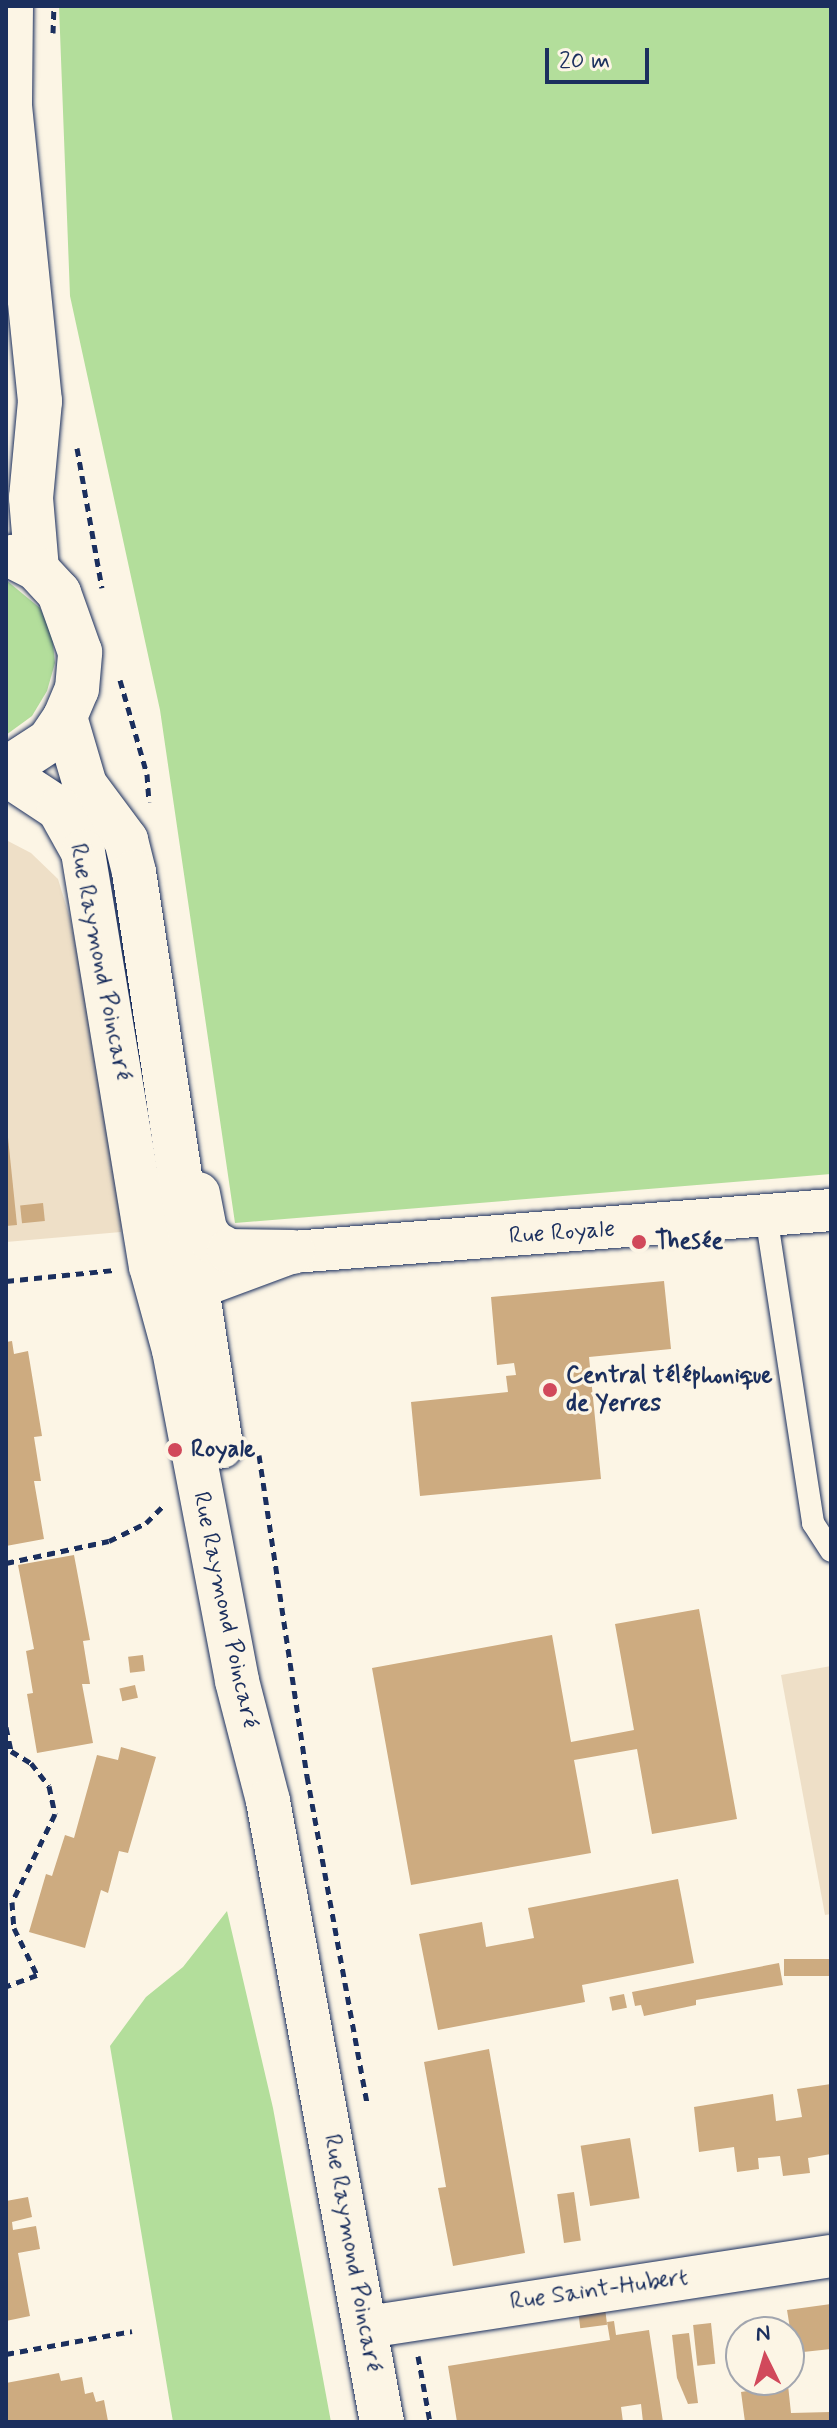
<!DOCTYPE html>
<meta charset="utf-8">
<style>
body{margin:0}
#map{position:relative;width:837px;height:2428px;overflow:hidden;background:#fcf5e5;font-family:Mynerve,sans-serif}
div>[style]{position:absolute}
.built>*{inset:0;background:#eedfc7}
.green>*{inset:0;background:#b3de9b}
.building>*{inset:0;background:#cdab80;transform-origin:0 0}
.path>*{height:5px;margin-top:-2.5px;transform-origin:0;background:repeating-linear-gradient(90deg,#1b2f5e 0 8px,transparent 0 14px)}
.roads{filter:drop-shadow(0 0 2px #1b2f5e) drop-shadow(0 0 2px #1b2f5e)}
.lane>*{height:22px;margin:-11px;padding:0 11px;transform-origin:11px;border-radius:11px;background:#fcf5e5}
.street>*{height:42px;margin:-21px;padding:0 21px;transform-origin:21px;border-radius:21px;background:#fcf5e5}
.secondary>*{height:44px;margin:-22px;padding:0 22px;transform-origin:22px;border-radius:22px;background:#fcf5e5}
.dots>*{width:22px;height:22px;translate:-50% -50%;box-sizing:border-box;border:4px solid #fcf5e5;border-radius:50%}
span{translate:-50% -50%;white-space:nowrap;text-align:center;line-height:1.15;-webkit-text-stroke:7px #fcf5e5;paint-order:stroke}
.street-label{font-size:24px;color:#1b2f5e}
.poi-label{font-size:24px;color:#1b2f5e;font-weight:700}
.left{translate:0 -50%;text-align:left}
.frame{position:absolute;inset:0;border:8px solid #1b2f5e;pointer-events:none}
.north{position:absolute;left:725px;top:2316px;width:80px;height:80px;box-sizing:border-box;background:#fcf5e5;border:2px solid #a2a6af;border-radius:50%;rotate:355deg;font-size:22px;font-weight:700;line-height:32px;text-align:center;color:#1b2f5e}
.north::after{content:'';display:block;margin:auto;width:28px;height:36px;background:#d1495b;clip-path:polygon(50% 0,100% 100%,50% 72%,0 100%)}
.scale{position:absolute;left:545px;top:48px;width:104px;height:36px;box-sizing:border-box;border:4px solid #1b2f5e;border-top:0;padding-left:10px;font-size:24px;line-height:28px;white-space:nowrap;color:#1b2f5e;-webkit-text-stroke:6px #fcf5e5;paint-order:stroke}
</style>
<div id="map">
<div class="built">
<div style="clip-path:polygon(6px 840px,31px 853px,58px 879px,71px 922px,123px 1200px,121px 1232px,6px 1242px)"></div>
<div style="clip-path:polygon(831px 1666px,831px 1914px,825px 1915px,781px 1675px)"></div>
</div>
<div class="green">
<div style="clip-path:polygon(59px 6px,831px 6px,831px 1174px,235px 1223px,160px 710px,70px 296px)"></div>
<div style="clip-path:polygon(6px 580px,40px 608px,52px 634px,55px 663px,47px 691px,32px 716px,6px 735px)"></div>
<div style="clip-path:polygon(227px 1911px,273px 2108px,331px 2422px,173px 2422px,110px 2046px,146px 1997px,183px 1967px)"></div>
</div>
<div class="building">
<div style="clip-path:polygon(6px 1118px,17px 1225px,6px 1226px)"></div>
<div style="left:43px;top:1203px;width:18px;height:23px;rotate:84deg"></div>
<div style="clip-path:polygon(664px 1281px,671px 1349px,589px 1357px,601px 1479px,420px 1496px,411px 1402px,508px 1392px,506px 1376px,516px 1375px,514px 1363px,497px 1365px,491px 1297px)"></div>
<div style="clip-path:polygon(12px 1341px,14px 1354px,28px 1351px,42px 1436px,34px 1437px,41px 1481px,34px 1481px,44px 1539px,6px 1546px,6px 1342px)"></div>
<div style="clip-path:polygon(74px 1555px,90px 1640px,83px 1641px,90px 1684px,82px 1684px,93px 1743px,37px 1753px,27px 1694px,33px 1693px,26px 1651px,34px 1649px,18px 1565px)"></div>
<div style="clip-path:polygon(699px 1609px,737px 1819px,652px 1834px,637px 1749px,574px 1760px,591px 1853px,411px 1885px,372px 1668px,552px 1635px,571px 1742px,634px 1730px,615px 1624px)"></div>
<div style="left:143px;top:1655px;width:16px;height:15px;rotate:83deg"></div>
<div style="left:135px;top:1685px;width:13px;height:16px;rotate:77deg"></div>
<div style="clip-path:polygon(121px 1747px,156px 1757px,128px 1853px,119px 1851px,108px 1893px,101px 1890px,85px 1948px,29px 1932px,46px 1874px,52px 1876px,65px 1835px,74px 1838px,97px 1755px,118px 1760px)"></div>
<div style="clip-path:polygon(678px 1879px,694px 1963px,582px 1985px,585px 2002px,438px 2030px,419px 1934px,482px 1922px,486px 1947px,534px 1938px,528px 1908px)"></div>
<div style="left:831px;top:1959px;width:17px;height:47px;rotate:90deg"></div>
<div style="clip-path:polygon(779px 1963px,783px 1985px,696px 2000px,696px 2005px,644px 2016px,641px 2005px,635px 2006px,632px 1992px)"></div>
<div style="left:624px;top:1994px;width:14px;height:15px;rotate:78deg"></div>
<div style="clip-path:polygon(489px 2049px,525px 2253px,453px 2266px,438px 2188px,446px 2187px,424px 2062px)"></div>
<div style="clip-path:polygon(831px 2084px,831px 2154px,808px 2158px,810px 2173px,783px 2176px,780px 2156px,758px 2158px,759px 2169px,737px 2172px,734px 2147px,699px 2152px,694px 2107px,773px 2094px,776px 2121px,802px 2117px,797px 2089px)"></div>
<div style="left:630px;top:2138px;width:61px;height:50px;rotate:81deg"></div>
<div style="left:574px;top:2192px;width:49px;height:17px;rotate:82deg"></div>
<div style="clip-path:polygon(28px 2197px,32px 2217px,12px 2222px,13px 2230px,36px 2226px,40px 2249px,18px 2253px,30px 2316px,6px 2321px,6px 2201px)"></div>
<div style="clip-path:polygon(831px 2304px,831px 2349px,794px 2353px,787px 2310px)"></div>
<div style="left:605px;top:2308px;width:17px;height:27px;rotate:83deg"></div>
<div style="clip-path:polygon(614px 2321px,616px 2335px,649px 2330px,663px 2422px,643px 2422px,641px 2404px,621px 2407px,623px 2422px,457px 2422px,448px 2366px,610px 2340px,607px 2322px)"></div>
<div style="left:711px;top:2323px;width:41px;height:18px;rotate:84deg"></div>
<div style="clip-path:polygon(689px 2333px,698px 2403px,688px 2404px,677px 2378px,672px 2335px)"></div>
<div style="clip-path:polygon(59px 2373px,61px 2381px,82px 2377px,85px 2394px,93px 2392px,96px 2402px,104px 2400px,108px 2421px,6px 2422px,6px 2383px)"></div>
<div style="clip-path:polygon(788px 2385px,791px 2413px,830px 2412px,831px 2422px,745px 2422px,741px 2392px)"></div>
</div>
<div class="path">
<div style="left:53px;top:33px;width:27px;rotate:-88deg"></div>
<div style="left:77px;top:448px;width:142px;rotate:79.9deg"></div>
<div style="left:120px;top:680px;width:98px;rotate:74deg"></div>
<div style="left:147px;top:774px;width:28px;rotate:86deg"></div>
<div style="left:6px;top:1281px;width:110px;rotate:-5.8deg"></div>
<div style="left:259px;top:1455px;width:325px;rotate:81.5deg"></div>
<div style="left:307px;top:1776px;width:333px;rotate:79.6deg"></div>
<div style="left:6px;top:1563px;width:105px;rotate:-12.1deg"></div>
<div style="left:109px;top:1541px;width:41px;rotate:-25.9deg"></div>
<div style="left:146px;top:1523px;width:24px;rotate:-45deg"></div>
<div style="left:6px;top:1727px;width:25px;rotate:78deg"></div>
<div style="left:11px;top:1751px;width:23px;rotate:31deg"></div>
<div style="left:31px;top:1763px;width:29px;rotate:52deg"></div>
<div style="left:49px;top:1786px;width:29px;rotate:78deg"></div>
<div style="left:55px;top:1814px;width:98px;rotate:116deg"></div>
<div style="left:12px;top:1902px;width:26px;rotate:86deg"></div>
<div style="left:14px;top:1928px;width:52px;rotate:63.9deg"></div>
<div style="left:37px;top:1975px;width:33px;rotate:160deg"></div>
<div style="left:6px;top:2354px;width:128px;rotate:-10.3deg"></div>
<div style="left:418px;top:2356px;width:67px;rotate:79.7deg"></div>
</div>
<div class="roads">
<div class="lane">
<div style="left:766px;top:1215px;width:312px;rotate:81.3deg"></div>
<div style="left:813px;top:1523px;width:33px;rotate:57deg"></div>
</div>
<div class="street">
<div style="left:196px;top:1288px;width:103px;rotate:-20.4deg"></div>
<div style="left:293px;top:1252px;width:540px;rotate:-4.46deg"></div>
<div style="left:367px;top:2327px;width:469px;rotate:-8.7deg"></div>
</div>
<div class="secondary">
<div style="left:11px;top:6px;width:100px;rotate:90.6deg"></div>
<div style="left:10px;top:106px;width:297px;rotate:84.2deg"></div>
<div style="left:40px;top:401px;width:97px;rotate:95.3deg"></div>
<div style="left:31px;top:498px;width:71px;rotate:85.2deg"></div>
<div style="left:65px;top:717px;width:71px;rotate:73.6deg"></div>
<div style="left:85px;top:785px;width:69px;rotate:53.3deg"></div>
<div style="left:126px;top:840px;width:33px;rotate:76deg"></div>
<div style="left:134px;top:872px;width:581px;rotate:81.38deg"></div>
<div style="left:6px;top:769px;width:51px;rotate:-33.1deg"></div>
<div style="left:49px;top:741px;width:29px;rotate:-56deg"></div>
<div style="left:65px;top:717px;width:30px;rotate:-67deg"></div>
<div style="left:77px;top:689px;width:37px;rotate:-85deg"></div>
<div style="left:80px;top:652px;width:63px;rotate:-109.6deg"></div>
<div style="left:59px;top:593px;width:33px;rotate:-133deg"></div>
<div style="left:37px;top:569px;width:27px;rotate:-153deg"></div>
<div style="left:6px;top:774px;width:64px;rotate:33.4deg"></div>
<div style="left:59px;top:809px;width:49px;rotate:60.8deg"></div>
<div style="left:83px;top:852px;width:420px;rotate:80.7deg"></div>
<div style="left:151px;top:1266px;width:87px;rotate:74.7deg"></div>
<div style="left:174px;top:1350px;width:337px;rotate:79.2deg"></div>
<div style="left:237px;top:1681px;width:124px;rotate:75.5deg"></div>
<div style="left:268px;top:1801px;width:631px;rotate:79.6deg"></div>
<div style="left:198px;top:1194px;width:37px;rotate:79deg"></div>
<div style="left:205px;top:1230px;width:14px;rotate:56deg"></div>
<div style="left:213px;top:1242px;width:18px;rotate:29deg"></div>
<div style="left:229px;top:1251px;width:64px;rotate:0.9deg"></div>
</div>
</div>
<div class="dots">
<div style="left:639px;top:1242px;background:#d1495b"></div>
<div style="left:550px;top:1390px;background:#d1495b"></div>
<div style="left:175px;top:1450px;background:#d1495b"></div>
</div>
<div class="street-label">
<span style="left:100px;top:962px;rotate:79deg">Rue Raymond Poincaré</span>
<span style="left:562px;top:1233px;rotate:-4deg">Rue Royale</span>
<span style="left:225px;top:1610px;rotate:78deg">Rue Raymond Poincaré</span>
<span style="left:352px;top:2253px;rotate:80deg">Rue Raymond Poincaré</span>
<span style="left:599px;top:2290px;rotate:-8deg">Rue Saint-Hubert</span>
</div>
<div class="poi-label">
<span class="left" style="left:655px;top:1242px">Thesée</span>
<span class="left" style="left:566px;top:1390px">Central téléphonique<br>de Yerres</span>
<span class="left" style="left:191px;top:1450px">Royale</span>
</div>
<div class="frame"></div>
<div class="north">N</div>
<div class="scale">20 m</div>
</div>
